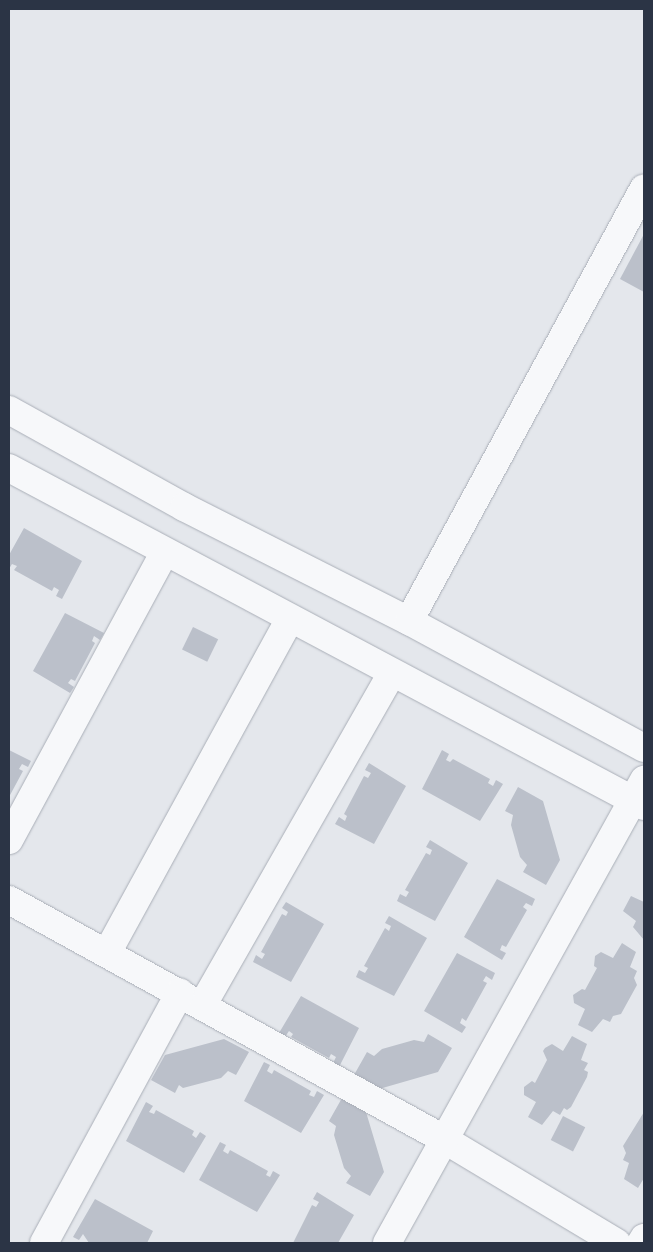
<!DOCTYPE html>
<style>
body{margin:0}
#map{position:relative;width:653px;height:1252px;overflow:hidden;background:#e4e7ec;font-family:"Alegreya Sans",sans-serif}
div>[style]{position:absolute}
.building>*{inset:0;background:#bbc0ca;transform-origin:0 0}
.roads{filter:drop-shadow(0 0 1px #a9aeb7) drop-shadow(0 0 1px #a9aeb7)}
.minor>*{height:28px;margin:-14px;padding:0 14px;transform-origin:14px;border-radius:14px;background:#f7f8fa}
span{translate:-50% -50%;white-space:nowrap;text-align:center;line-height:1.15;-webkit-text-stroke:4px #f4f6f9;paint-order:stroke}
.frame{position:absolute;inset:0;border:10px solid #2b3445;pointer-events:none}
</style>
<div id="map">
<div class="building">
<div style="clip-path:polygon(644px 234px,644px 292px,620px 279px)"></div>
<div style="clip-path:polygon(24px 528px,82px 561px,62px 599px,56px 596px,59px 590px,54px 587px,52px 591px,14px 570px,17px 566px,12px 564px,9px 569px,9px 555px)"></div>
<div style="clip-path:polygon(65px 613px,104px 633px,100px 640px,94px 636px,92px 641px,95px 643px,75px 681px,71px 679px,68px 683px,74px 687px,70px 693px,33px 671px)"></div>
<div style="left:193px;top:627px;width:28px;height:25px;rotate:26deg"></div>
<div style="clip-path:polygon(9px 750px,31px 761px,28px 767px,22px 764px,19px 769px,23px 771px,9px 797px)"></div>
<div style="clip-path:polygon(442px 750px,449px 754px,446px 760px,450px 762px,453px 759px,490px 779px,488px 783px,493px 786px,496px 780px,503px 784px,480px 821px,422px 789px)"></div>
<div style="clip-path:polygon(369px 763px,406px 786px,374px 844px,335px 824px,339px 817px,345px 821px,347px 816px,344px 814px,364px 776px,368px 778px,371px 773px,365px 770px)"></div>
<div style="clip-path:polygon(518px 787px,543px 801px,560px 860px,546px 885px,523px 872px,527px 865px,520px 857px,511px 825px,513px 815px,505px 811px)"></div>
<div style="clip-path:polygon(430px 840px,468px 863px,435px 921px,397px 901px,400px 894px,406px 897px,409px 892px,405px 890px,426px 853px,430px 855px,432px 850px,426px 847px)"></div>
<div style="clip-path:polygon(497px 879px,535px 899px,532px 906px,526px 903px,523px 907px,527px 910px,506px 947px,502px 945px,500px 950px,506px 953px,502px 960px,464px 937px)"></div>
<div style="clip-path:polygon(631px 896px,644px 902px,644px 940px,633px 927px,636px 921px,623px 911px)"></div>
<div style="clip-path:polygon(286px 902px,324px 924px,291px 982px,253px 962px,256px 955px,262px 959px,265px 954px,261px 952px,282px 914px,286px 916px,288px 912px,282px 908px)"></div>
<div style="clip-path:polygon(389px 916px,427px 938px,394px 996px,356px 977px,359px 970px,365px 973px,368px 968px,364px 966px,385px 928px,389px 931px,391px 926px,385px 923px)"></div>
<div style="clip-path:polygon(622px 943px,636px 952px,630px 967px,637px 971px,634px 978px,637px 985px,621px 1014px,613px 1016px,610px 1022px,603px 1019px,592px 1032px,578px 1025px,585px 1009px,574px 1003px,573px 995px,582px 989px,585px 990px,597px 968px,594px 966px,595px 956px,601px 952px,613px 958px)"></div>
<div style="clip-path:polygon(457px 953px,495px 973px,492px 980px,486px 976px,483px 981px,487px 983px,466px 1021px,462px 1018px,460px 1023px,466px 1027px,462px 1033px,424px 1011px)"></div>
<div style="clip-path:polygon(301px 996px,359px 1028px,339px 1067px,333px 1063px,336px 1057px,331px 1054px,329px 1058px,291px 1037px,293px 1034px,289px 1031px,285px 1037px,279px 1033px)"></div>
<div style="clip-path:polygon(428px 1034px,452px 1048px,438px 1072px,379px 1089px,354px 1075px,367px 1052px,374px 1056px,382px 1049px,414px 1040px,424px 1042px)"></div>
<div style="clip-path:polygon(572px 1036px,587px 1044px,581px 1060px,588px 1063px,584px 1070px,588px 1072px,587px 1077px,571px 1107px,567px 1110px,564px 1108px,560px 1115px,553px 1111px,542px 1125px,528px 1117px,536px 1102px,524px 1095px,524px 1087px,532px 1081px,535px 1083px,547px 1060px,543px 1051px,545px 1048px,552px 1044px,563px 1051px)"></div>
<div style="clip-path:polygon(224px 1039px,249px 1052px,236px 1075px,228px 1071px,221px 1078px,183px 1088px,179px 1085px,175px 1093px,151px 1080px,165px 1055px)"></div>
<div style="clip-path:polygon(264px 1062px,270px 1065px,267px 1071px,272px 1074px,274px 1070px,311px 1091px,309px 1095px,314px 1097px,317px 1091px,324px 1095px,301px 1133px,244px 1101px)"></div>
<div style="clip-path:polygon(342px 1098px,366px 1112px,384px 1172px,370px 1196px,346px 1183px,351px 1176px,344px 1168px,334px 1135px,336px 1126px,329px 1121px)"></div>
<div style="clip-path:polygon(146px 1102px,153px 1106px,149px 1112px,154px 1114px,156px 1110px,194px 1131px,192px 1135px,196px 1138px,200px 1132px,206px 1136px,184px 1173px,126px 1141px)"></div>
<div style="clip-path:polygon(644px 1112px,644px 1178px,638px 1188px,624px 1179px,629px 1163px,623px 1160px,626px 1153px,623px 1146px)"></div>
<div style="left:563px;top:1116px;width:25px;height:27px;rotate:27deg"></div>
<div style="clip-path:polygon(220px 1142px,226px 1145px,223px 1151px,228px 1154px,230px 1150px,268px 1171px,266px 1175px,270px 1177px,273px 1171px,280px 1175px,257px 1212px,199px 1180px)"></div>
<div style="clip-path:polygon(317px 1192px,354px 1215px,338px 1243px,293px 1243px,312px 1205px,316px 1207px,319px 1202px,313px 1199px)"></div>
<div style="clip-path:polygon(95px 1199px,153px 1231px,147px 1243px,89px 1243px,83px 1234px,79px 1240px,73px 1237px)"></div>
</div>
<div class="roads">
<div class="minor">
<div style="left:9px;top:410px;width:200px;rotate:29deg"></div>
<div style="left:184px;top:507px;width:252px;rotate:26.9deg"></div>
<div style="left:409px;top:621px;width:267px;rotate:28.4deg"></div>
<div style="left:9px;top:468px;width:719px;rotate:28.03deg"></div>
<div style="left:409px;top:621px;width:492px;rotate:-61.5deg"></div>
<div style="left:9px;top:840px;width:326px;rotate:-61.6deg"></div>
<div style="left:9px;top:900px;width:498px;rotate:28.8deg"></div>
<div style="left:445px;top:1140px;width:200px;rotate:30.9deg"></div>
<div style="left:107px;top:953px;width:381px;rotate:-61.3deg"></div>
<div style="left:202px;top:1006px;width:382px;rotate:-60.3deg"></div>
<div style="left:44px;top:1243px;width:285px;rotate:-61.5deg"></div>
<div style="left:387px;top:1243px;width:530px;rotate:-60.97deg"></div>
<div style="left:641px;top:1243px;width:6px;rotate:-59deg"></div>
</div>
</div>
<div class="frame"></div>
</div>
